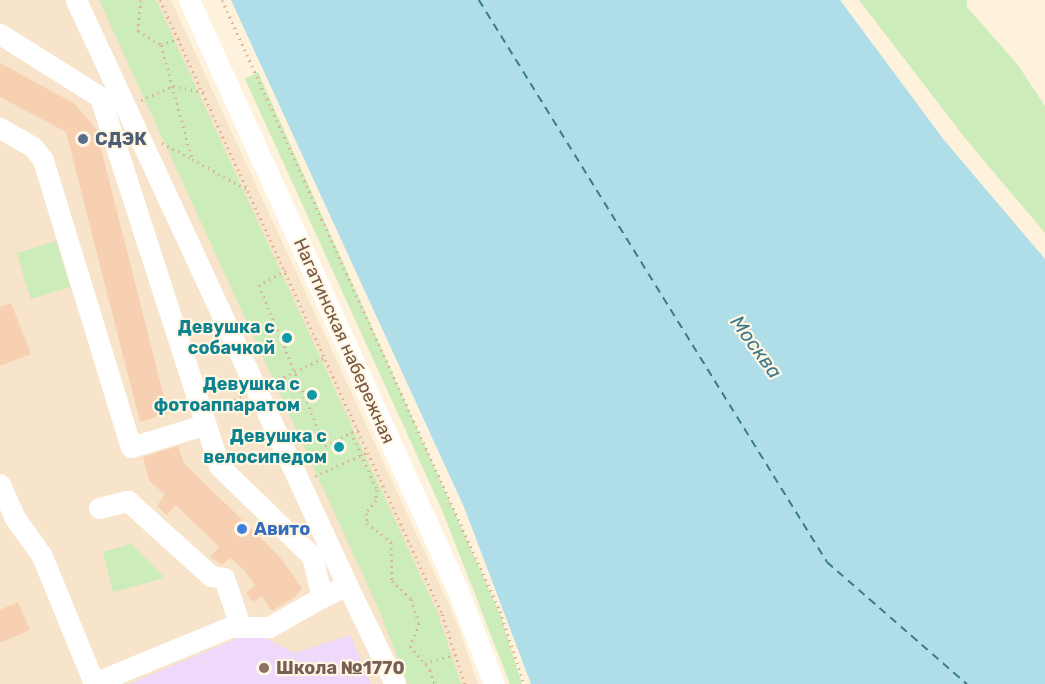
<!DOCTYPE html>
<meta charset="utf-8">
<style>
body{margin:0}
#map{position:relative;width:1045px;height:684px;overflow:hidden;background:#fef2dc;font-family:Rubik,sans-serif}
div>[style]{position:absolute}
.residential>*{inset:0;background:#f7e4ca}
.education>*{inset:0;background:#efd9fa}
.green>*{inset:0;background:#ccecba;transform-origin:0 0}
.water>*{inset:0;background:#afdee9}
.ferry>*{height:1.5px;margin-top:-0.75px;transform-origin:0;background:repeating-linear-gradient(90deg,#3b7a8b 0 8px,transparent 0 14px)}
.building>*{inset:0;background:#f6d0b1}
.path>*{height:3px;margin-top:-1.5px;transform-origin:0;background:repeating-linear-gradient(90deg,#dab395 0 1.5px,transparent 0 6px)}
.minor>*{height:21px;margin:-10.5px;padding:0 10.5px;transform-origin:10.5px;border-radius:10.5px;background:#fff}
.dots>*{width:16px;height:16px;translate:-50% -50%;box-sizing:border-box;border:3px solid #fff6e4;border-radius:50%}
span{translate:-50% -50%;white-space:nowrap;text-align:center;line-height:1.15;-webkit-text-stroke:4.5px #fff6e4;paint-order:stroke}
.service-label{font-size:18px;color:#4e5e75;font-weight:700}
.left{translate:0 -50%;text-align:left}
.culture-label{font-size:18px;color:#0d838f;font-weight:700}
.right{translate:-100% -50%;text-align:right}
.street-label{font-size:18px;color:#755743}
.shop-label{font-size:18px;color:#366cbe;font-weight:700}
.education-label{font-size:18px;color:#785e54;font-weight:700}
.water-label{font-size:20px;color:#3b7a8b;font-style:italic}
</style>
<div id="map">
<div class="residential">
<div style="clip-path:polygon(0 0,171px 0,455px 618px,478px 684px,0 684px)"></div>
</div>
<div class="education">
<div style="clip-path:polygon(253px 632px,295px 653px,350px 635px,371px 684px,129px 684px)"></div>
</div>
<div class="green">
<div style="clip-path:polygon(99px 0,156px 0,438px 614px,461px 684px,408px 684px,379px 610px)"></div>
<div style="clip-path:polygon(859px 0,967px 0,967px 7px,1018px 65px,1045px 106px,1045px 233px,965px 138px)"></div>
<div style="clip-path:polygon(258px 72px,500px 614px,522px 684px,510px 684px,442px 510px,245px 79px)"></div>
<div style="left:56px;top:241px;width:48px;height:41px;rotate:73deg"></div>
<div style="clip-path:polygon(131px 544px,165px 578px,113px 592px,103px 552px)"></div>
</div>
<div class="water">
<div style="clip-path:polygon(231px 0,840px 0,944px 140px,1045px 259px,1045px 684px,531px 684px,464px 507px)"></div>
</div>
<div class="ferry">
<div style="left:479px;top:0;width:661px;rotate:58.23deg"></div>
<div style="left:827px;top:562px;width:186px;rotate:41.1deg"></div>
</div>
<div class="building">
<div style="clip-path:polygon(0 63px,75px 104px,96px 129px,168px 413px,140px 422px,66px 132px,0 97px)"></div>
<div style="clip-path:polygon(11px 303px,31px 354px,0 366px,0 307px)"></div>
<div style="clip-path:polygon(178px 446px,184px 463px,279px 556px,302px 588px,295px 597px,272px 611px,262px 596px,253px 602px,246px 593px,255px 585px,243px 569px,230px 558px,222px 565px,210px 557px,219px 547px,176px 505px,167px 515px,157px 506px,165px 494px,149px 481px,143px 457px)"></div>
<div style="clip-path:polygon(18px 602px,30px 630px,0 643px,0 610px)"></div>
</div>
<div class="path">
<div style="left:141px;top:0;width:31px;rotate:96deg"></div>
<div style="left:138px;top:31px;width:27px;rotate:31deg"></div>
<div style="left:161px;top:45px;width:20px;rotate:-20deg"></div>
<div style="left:160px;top:0;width:676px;rotate:65.33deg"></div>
<div style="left:442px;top:614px;width:74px;rotate:71.8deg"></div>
<div style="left:222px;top:0;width:671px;rotate:65.53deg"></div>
<div style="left:500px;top:611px;width:77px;rotate:71.8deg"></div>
<div style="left:161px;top:45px;width:118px;rotate:74.8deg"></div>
<div style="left:192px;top:159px;width:66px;rotate:28.9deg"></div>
<div style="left:141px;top:100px;width:35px;rotate:-24deg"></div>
<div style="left:173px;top:86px;width:33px;rotate:11deg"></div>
<div style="left:162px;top:143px;width:34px;rotate:28deg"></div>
<div style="left:286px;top:270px;width:31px;rotate:151deg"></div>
<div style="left:259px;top:285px;width:174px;rotate:67.7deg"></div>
<div style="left:325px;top:446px;width:37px;rotate:-27deg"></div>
<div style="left:273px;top:382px;width:59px;rotate:-25.3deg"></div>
<div style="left:218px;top:407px;width:26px;rotate:-25deg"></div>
<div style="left:351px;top:432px;width:64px;rotate:65.9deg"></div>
<div style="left:377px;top:490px;width:10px;rotate:96deg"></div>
<div style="left:376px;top:500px;width:16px;rotate:128deg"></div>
<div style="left:366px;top:513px;width:10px;rotate:84deg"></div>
<div style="left:367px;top:523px;width:31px;rotate:38deg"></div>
<div style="left:391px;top:542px;width:39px;rotate:89deg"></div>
<div style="left:392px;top:581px;width:26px;rotate:43deg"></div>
<div style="left:411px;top:599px;width:25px;rotate:72deg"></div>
<div style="left:419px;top:623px;width:25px;rotate:111deg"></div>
<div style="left:410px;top:646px;width:31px;rotate:50deg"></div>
<div style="left:430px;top:670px;width:15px;rotate:70deg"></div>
<div style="left:315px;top:476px;width:58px;rotate:-24.4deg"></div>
<div style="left:425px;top:663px;width:31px;rotate:-15deg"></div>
</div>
<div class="minor">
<div style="left:76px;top:0;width:645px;rotate:65.14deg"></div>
<div style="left:347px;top:585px;width:28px;rotate:154deg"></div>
<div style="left:189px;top:0;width:652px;rotate:65.52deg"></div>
<div style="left:459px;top:593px;width:97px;rotate:69deg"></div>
<div style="left:0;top:34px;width:118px;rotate:32.2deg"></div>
<div style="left:100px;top:97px;width:388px;rotate:72.1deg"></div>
<div style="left:219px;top:466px;width:129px;rotate:44.1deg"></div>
<div style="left:312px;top:556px;width:42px;rotate:76.3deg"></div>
<div style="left:322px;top:597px;width:61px;rotate:150.5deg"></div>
<div style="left:269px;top:627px;width:39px;rotate:180deg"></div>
<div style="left:230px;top:627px;width:147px;rotate:157.6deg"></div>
<div style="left:94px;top:683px;width:137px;rotate:-112.3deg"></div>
<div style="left:42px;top:556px;width:47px;rotate:-125.4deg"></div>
<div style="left:15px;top:518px;width:37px;rotate:-114deg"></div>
<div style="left:0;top:128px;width:38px;rotate:30deg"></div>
<div style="left:33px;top:147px;width:16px;rotate:52deg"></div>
<div style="left:43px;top:160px;width:300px;rotate:73deg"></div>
<div style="left:131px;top:447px;width:76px;rotate:-16.8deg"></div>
<div style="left:99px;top:508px;width:30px;rotate:-14deg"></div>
<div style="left:128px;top:501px;width:112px;rotate:42.1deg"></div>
<div style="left:211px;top:576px;width:13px;rotate:9deg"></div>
<div style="left:224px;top:578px;width:50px;rotate:71.2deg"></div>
<div style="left:347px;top:585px;width:110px;rotate:64.1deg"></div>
</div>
<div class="dots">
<div style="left:83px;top:139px;background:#5c6f8a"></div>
<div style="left:287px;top:338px;background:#0f9aa8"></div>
<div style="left:312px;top:395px;background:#0f9aa8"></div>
<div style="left:339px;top:447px;background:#0f9aa8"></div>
<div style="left:242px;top:529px;background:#3f7fe0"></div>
<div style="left:264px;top:668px;background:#8d6e63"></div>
</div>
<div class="service-label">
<span class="left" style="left:95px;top:139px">СДЭК</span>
</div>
<div class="culture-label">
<span class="right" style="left:275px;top:338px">Девушка с<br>собачкой</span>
<span class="right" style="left:300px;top:395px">Девушка с<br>фотоаппаратом</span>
<span class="right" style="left:327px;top:447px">Девушка с<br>велосипедом</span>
</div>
<div class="street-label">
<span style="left:344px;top:341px;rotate:66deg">Нагатинская набережная</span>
</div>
<div class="shop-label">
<span class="left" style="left:254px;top:529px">Авито</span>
</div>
<div class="education-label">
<span class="left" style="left:276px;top:668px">Школа №1770</span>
</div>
<div class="water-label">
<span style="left:756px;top:347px;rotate:54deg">Москва</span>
</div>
</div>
